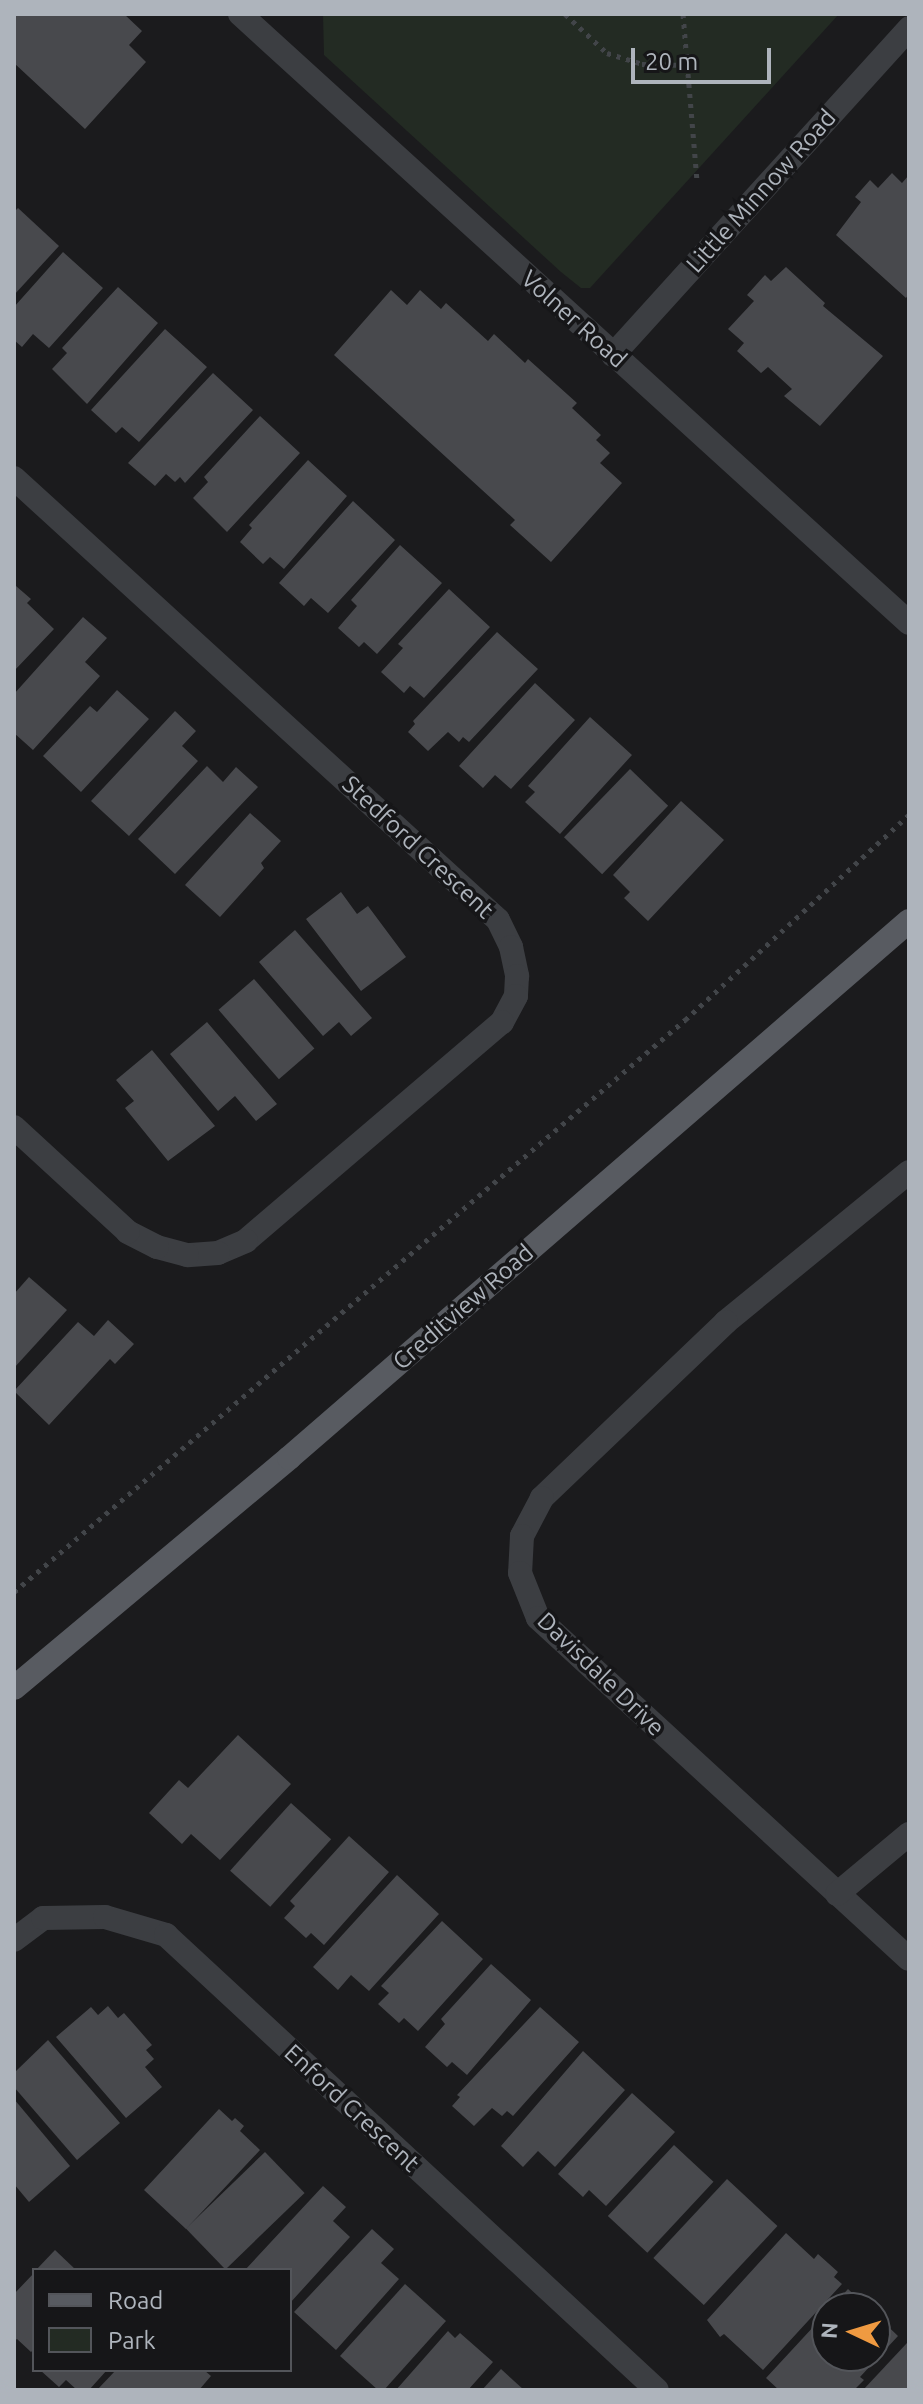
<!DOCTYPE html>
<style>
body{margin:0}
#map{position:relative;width:923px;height:2404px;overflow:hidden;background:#1b1b1d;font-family:Ubuntu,sans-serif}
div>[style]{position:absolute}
.green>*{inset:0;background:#232b23}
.building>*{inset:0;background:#48494d;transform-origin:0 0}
.path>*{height:5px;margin-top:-2.5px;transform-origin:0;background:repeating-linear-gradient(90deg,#424549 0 4px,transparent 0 10px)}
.minor>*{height:24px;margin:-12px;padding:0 12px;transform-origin:12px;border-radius:12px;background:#3c3e42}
.major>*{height:24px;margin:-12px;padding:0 12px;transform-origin:12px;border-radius:12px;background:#585b61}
span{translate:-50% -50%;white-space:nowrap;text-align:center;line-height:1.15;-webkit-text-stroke:7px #161618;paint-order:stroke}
.street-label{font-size:24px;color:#aeb4bc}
.frame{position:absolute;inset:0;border:16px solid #aeb4bc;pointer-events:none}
.legend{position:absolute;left:32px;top:2268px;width:260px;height:104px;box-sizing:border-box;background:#161618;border:2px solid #53555a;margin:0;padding:10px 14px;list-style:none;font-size:24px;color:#aeb4bc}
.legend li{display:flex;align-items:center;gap:16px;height:40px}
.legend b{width:40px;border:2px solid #53555a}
.north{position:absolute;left:811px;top:2292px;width:80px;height:80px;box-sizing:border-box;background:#161618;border:2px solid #53555a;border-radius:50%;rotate:274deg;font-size:22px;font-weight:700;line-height:32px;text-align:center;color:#aeb4bc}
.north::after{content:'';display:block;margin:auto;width:28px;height:36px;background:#ef9a41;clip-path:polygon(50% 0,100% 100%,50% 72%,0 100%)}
.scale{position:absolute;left:631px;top:48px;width:140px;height:36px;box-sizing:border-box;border:4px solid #aeb4bc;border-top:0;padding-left:10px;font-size:24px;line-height:28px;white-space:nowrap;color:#aeb4bc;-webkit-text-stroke:6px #161618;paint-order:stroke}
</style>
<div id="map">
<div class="green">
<div style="clip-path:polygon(323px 14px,839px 14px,590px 288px,581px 288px,561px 272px,324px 55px)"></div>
</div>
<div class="building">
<div style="clip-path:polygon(14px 14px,124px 14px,142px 31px,129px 45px,146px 62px,85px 129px,14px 63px)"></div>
<div style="clip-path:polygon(892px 173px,902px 183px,909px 175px,909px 294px,906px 298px,836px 235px,861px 202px,855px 197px,870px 180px,878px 188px)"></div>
<div style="clip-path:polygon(18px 208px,59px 246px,14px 295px,14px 212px)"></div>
<div style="clip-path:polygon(63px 252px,103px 288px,49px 348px,33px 334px,22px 347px,14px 340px,14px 307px)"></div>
<div style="clip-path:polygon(786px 267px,825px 303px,823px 306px,883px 356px,820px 426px,784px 396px,792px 389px,768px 367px,761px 373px,737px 351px,744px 343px,728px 329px,754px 301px,747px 295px,765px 275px,771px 281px)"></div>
<div style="clip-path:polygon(118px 287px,158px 323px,87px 404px,52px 369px,67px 353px,62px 348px)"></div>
<div style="clip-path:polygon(391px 290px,407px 305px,420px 290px,441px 309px,446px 303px,488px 341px,494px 334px,525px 363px,528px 359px,577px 403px,572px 408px,601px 435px,596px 440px,610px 453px,600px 463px,622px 483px,551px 562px,510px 525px,515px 520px,334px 355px)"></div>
<div style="clip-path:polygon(165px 329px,207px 367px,139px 442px,122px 427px,116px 433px,91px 410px)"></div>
<div style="clip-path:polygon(213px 373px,253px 410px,185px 483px,180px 477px,175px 482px,166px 474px,155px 486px,128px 463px)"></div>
<div style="clip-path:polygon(260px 416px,300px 453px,227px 532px,193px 498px,208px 482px,204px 477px)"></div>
<div style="clip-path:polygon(308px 460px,347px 496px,284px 569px,270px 557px,263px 564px,240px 542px,252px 528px,249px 525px)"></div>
<div style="clip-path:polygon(353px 501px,395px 540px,328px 613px,311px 598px,304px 606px,279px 583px)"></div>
<div style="clip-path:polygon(400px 545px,442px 583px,377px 654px,364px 642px,359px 647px,338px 628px,357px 606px,351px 600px)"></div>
<div style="clip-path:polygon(16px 586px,31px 599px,27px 603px,54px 629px,14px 671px)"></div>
<div style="clip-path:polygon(449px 589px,490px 627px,424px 698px,410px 686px,404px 693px,381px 672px,403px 648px,398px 644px)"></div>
<div style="clip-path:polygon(83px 617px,107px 638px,85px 662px,100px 676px,33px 750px,14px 733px,14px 694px)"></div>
<div style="clip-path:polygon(497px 632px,538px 669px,469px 742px,463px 737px,459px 742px,448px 732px,428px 751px,408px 732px,415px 724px,413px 721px)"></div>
<div style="clip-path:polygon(535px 683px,575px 720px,511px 789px,495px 775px,483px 788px,459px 766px)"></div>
<div style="clip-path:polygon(117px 690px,149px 719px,81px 792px,43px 756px,90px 706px,97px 712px)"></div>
<div style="clip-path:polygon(175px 711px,196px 731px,182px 746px,198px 761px,129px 836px,91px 801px)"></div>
<div style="clip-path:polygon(590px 717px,632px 755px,560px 834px,525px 802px,535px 792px,528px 786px)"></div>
<div style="clip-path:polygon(207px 766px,223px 782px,236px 767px,258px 787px,175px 874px,138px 839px)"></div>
<div style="left:630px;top:769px;width:53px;height:95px;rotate:44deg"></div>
<div style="clip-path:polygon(681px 801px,724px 840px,648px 921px,624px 898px,630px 892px,613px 875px)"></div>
<div style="clip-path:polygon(250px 813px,281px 841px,261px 863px,264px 868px,220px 917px,185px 885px)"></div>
<div style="clip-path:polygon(341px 892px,357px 914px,368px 906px,406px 957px,361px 991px,306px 919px)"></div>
<div style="clip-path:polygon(295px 930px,372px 1018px,351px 1036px,339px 1022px,323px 1036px,259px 962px)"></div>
<div style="left:254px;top:979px;width:92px;height:47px;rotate:49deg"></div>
<div style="clip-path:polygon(207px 1022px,277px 1104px,256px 1121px,235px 1096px,218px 1111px,170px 1054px)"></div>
<div style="clip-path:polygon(152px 1050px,215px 1126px,168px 1161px,125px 1108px,134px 1101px,116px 1080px)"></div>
<div style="clip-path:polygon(29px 1277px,67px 1310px,14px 1368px,14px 1294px)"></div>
<div style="clip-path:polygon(108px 1320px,134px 1344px,115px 1364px,110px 1359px,49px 1425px,14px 1391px,78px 1322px,94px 1336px)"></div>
<div style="clip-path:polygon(238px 1735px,291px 1784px,220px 1860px,191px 1834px,182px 1844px,149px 1813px,179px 1780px,188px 1788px)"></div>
<div style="left:291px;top:1803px;width:54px;height:91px;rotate:42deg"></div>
<div style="clip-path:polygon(349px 1836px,389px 1872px,324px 1945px,311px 1933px,306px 1938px,284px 1918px,295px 1906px,290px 1901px)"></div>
<div style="clip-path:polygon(397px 1875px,439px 1914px,369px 1991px,351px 1975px,338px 1990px,313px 1967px)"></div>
<div style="clip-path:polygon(442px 1921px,483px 1959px,418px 2031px,404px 2018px,399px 2023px,378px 2004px,389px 1993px,381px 1986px)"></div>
<div style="clip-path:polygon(491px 1964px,531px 2000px,467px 2075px,452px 2062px,447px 2067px,425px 2047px,445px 2024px,441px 2019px)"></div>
<div style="clip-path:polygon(108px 2006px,118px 2018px,124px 2013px,152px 2045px,146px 2050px,154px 2059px,145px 2067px,162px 2087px,126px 2118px,56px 2037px,91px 2007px,98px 2015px)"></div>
<div style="clip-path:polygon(540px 2007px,579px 2042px,513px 2116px,507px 2111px,502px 2116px,492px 2108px,474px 2126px,452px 2106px,460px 2097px,457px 2095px)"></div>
<div style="clip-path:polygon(48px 2040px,120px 2123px,77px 2160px,14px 2087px,14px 2073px)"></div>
<div style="clip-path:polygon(583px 2051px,625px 2090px,555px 2167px,538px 2151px,523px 2167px,501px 2146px)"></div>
<div style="clip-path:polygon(632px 2093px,675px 2132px,606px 2206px,589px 2190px,583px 2197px,558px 2174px)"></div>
<div style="clip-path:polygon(14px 2099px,70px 2166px,29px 2202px,14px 2184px)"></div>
<div style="clip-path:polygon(219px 2109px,232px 2121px,235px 2118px,244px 2126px,240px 2131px,260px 2150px,186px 2229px,144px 2190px)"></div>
<div style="left:674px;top:2145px;width:54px;height:97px;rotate:43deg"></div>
<div style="left:265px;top:2152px;width:57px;height:110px;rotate:46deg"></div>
<div style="left:727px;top:2179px;width:69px;height:108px;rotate:43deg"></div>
<div style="clip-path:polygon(323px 2186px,346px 2207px,333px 2221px,350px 2237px,290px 2303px,290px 2270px,245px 2270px)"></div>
<div style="clip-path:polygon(372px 2229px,394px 2249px,381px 2263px,399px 2279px,336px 2350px,294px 2312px)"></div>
<div style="clip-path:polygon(786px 2233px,814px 2259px,818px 2254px,838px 2272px,834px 2277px,842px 2284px,763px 2370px,724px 2334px,720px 2337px,707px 2320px)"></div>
<div style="clip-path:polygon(55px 2250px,76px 2270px,36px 2270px)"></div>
<div style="clip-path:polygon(34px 2273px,34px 2349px,31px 2352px,17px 2339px,14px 2341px,14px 2294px)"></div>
<div style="clip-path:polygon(405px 2284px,446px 2321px,384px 2390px,378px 2390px,340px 2356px)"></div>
<div style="clip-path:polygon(848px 2289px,868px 2308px,831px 2308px)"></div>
<div style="clip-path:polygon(827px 2312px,827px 2356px,875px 2356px,875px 2314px,898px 2336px,860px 2377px,864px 2380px,854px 2390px,779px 2390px,766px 2378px)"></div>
<div style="clip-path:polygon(448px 2331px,455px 2338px,460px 2333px,493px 2362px,468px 2390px,396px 2390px)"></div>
<div style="clip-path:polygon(907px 2343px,909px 2390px,863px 2390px)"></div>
<div style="clip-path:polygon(501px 2369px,524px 2390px,482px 2390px)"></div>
<div style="clip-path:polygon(40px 2370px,107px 2370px,89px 2390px,77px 2390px,66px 2380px,59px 2387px)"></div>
<div style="clip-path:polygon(116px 2370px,204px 2370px,211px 2376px,199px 2390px,97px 2390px)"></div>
</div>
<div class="path">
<div style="left:565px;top:14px;width:57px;rotate:42.9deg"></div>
<div style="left:607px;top:53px;width:37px;rotate:17deg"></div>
<div style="left:642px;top:64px;width:45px;rotate:1.3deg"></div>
<div style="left:683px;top:14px;width:166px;rotate:85.2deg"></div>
<div style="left:14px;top:1592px;width:882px;rotate:-40.45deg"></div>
<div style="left:685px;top:1020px;width:304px;rotate:-42.5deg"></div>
</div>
<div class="minor">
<div style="left:240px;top:14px;width:905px;rotate:42.31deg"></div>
<div style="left:613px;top:355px;width:441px;rotate:-47.8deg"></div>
<div style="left:14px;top:478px;width:655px;rotate:42.4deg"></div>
<div style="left:498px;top:920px;width:30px;rotate:64deg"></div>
<div style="left:511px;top:947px;width:30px;rotate:78deg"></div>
<div style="left:517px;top:976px;width:20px;rotate:93deg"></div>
<div style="left:516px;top:996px;width:30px;rotate:118deg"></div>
<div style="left:502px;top:1022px;width:337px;rotate:139.5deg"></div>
<div style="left:246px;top:1241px;width:30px;rotate:157deg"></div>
<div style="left:218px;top:1253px;width:31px;rotate:176deg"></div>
<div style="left:187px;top:1255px;width:31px;rotate:-165deg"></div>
<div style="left:157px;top:1247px;width:33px;rotate:-153deg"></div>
<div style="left:128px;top:1232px;width:155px;rotate:-137.4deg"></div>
<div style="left:909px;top:1172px;width:237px;rotate:140.7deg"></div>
<div style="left:726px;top:1322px;width:255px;rotate:136.3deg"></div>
<div style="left:542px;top:1498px;width:43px;rotate:117.8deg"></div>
<div style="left:522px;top:1536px;width:37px;rotate:93deg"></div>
<div style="left:520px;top:1573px;width:48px;rotate:68.2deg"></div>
<div style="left:538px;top:1618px;width:504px;rotate:42.59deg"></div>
<div style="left:837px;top:1894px;width:94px;rotate:-39.8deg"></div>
<div style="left:14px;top:1940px;width:36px;rotate:-37deg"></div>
<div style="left:43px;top:1918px;width:62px;rotate:-0.9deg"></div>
<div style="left:105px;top:1917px;width:64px;rotate:16.4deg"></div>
<div style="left:166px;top:1935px;width:669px;rotate:42.82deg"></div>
</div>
<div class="major">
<div style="left:14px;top:1688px;width:359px;rotate:-39.9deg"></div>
<div style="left:289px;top:1458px;width:820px;rotate:-40.9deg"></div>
</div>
<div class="street-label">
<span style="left:761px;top:191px;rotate:-48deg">Little Minnow Road</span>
<span style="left:574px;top:319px;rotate:42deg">Volner Road</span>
<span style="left:418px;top:847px;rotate:43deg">Stedford Crescent</span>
<span style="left:463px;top:1307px;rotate:-41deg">Creditview Road</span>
<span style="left:601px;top:1674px;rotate:44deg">Davisdale Drive</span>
<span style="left:352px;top:2108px;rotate:43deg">Enford Crescent</span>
</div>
<div class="frame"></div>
<ul class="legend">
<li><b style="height:10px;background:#585b61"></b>Road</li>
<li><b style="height:22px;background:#232b23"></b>Park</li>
</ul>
<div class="north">N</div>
<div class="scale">20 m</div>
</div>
